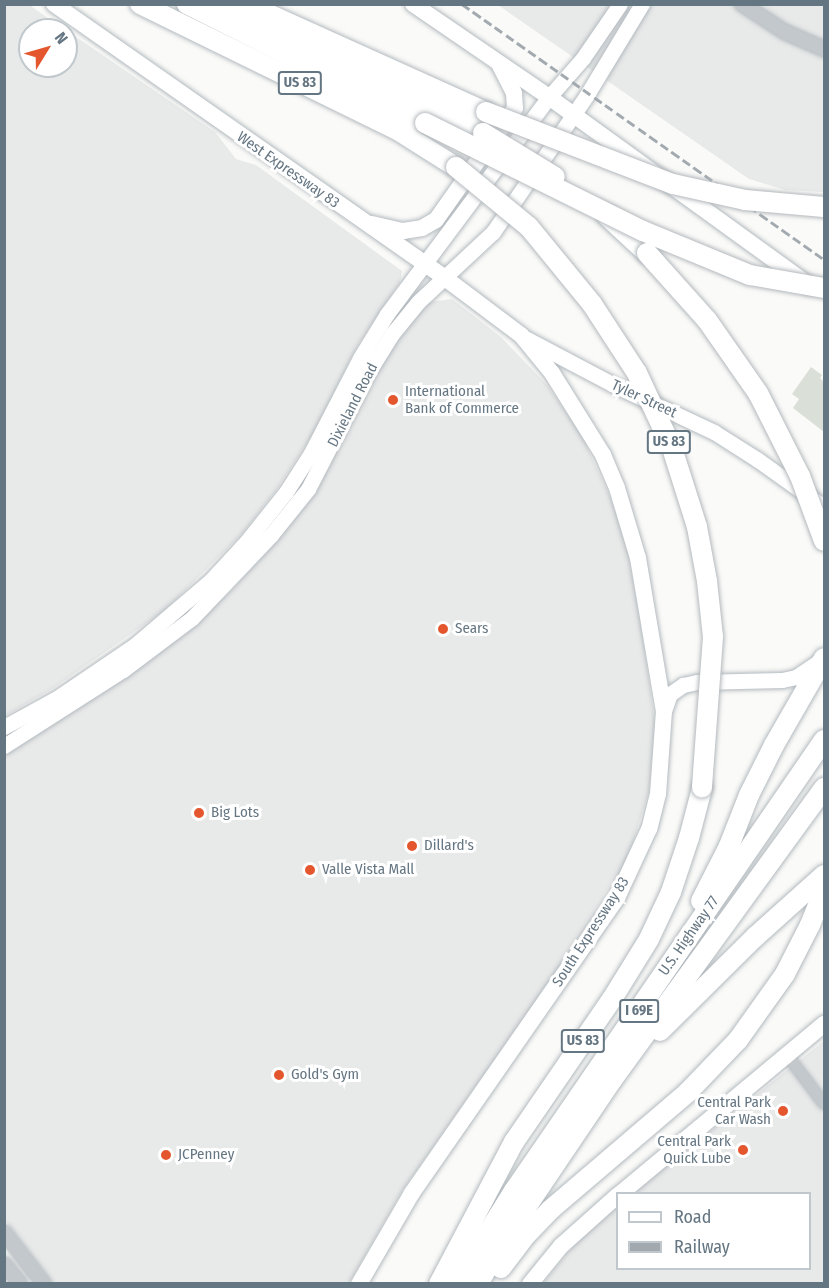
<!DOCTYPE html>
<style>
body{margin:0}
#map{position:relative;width:829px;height:1288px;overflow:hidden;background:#fafaf8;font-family:"Fira Sans Condensed",sans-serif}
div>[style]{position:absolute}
.built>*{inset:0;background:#e8e9e9}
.green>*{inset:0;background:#dadfd7}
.roads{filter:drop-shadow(0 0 2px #b3babf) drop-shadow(0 0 2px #b3babf)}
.minor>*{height:10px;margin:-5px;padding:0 5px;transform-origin:5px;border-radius:5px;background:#c3c8cc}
.tertiary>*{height:14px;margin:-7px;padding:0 7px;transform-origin:7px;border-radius:7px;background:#c3c8cc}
.secondary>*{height:15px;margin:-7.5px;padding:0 7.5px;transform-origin:7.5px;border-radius:7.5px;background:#fff}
.primary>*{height:16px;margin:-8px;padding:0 8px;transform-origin:8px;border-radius:8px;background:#fff}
.motorway>*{height:20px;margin:-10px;padding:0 10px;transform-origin:10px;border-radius:10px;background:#fff}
.rail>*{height:3px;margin-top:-1.5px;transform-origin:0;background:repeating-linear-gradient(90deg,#a2aab0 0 9px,transparent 0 13.5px)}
.bridges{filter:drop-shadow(0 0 2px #b4b9bd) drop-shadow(0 0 2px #b4b9bd)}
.motorway-bridge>*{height:20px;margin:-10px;padding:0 10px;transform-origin:10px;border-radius:10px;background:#fff}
.dots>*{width:16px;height:16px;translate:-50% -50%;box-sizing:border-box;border:3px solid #fff;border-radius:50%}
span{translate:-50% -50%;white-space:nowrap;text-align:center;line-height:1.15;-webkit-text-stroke:6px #fff;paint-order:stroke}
.shield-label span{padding:2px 4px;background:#fff;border:2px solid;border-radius:4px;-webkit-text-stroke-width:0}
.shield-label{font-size:14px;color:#657683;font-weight:700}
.street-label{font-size:15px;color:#657683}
.poi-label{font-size:15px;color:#657683}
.left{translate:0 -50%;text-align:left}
.right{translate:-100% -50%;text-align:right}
.frame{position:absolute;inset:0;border:6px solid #657683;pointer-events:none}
.legend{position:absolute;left:616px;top:1192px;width:195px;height:78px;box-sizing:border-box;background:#fff;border:2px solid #c1c8cd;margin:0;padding:8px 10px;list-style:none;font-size:18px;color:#657683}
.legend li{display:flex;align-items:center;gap:12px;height:30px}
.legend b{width:30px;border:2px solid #c1c8cd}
.north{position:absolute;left:18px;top:18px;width:60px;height:60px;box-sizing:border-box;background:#fff;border:2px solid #c1c8cd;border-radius:50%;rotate:53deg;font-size:16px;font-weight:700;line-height:24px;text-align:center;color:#657683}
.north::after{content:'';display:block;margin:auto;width:21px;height:27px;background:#e4572e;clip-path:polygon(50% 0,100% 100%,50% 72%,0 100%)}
</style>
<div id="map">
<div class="built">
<div style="clip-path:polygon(28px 4px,65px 30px,30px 30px,30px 66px,66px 66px,66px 30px,215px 132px,236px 159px,256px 165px,402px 271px,400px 282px,357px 346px,312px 436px,276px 490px,242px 534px,165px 610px,55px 687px,5px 716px,4px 5px)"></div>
<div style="clip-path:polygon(498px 5px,824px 5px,824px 192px,785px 190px,749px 179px)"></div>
<div style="clip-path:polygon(452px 299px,501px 337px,547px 385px,581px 434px,615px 508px,626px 544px,640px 618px,655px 724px,649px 791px,629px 855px,615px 882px,565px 959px,402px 1191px,349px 1283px,53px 1283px,5px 1220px,5px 753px,101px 694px,147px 661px,184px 634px,232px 590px,273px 545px,317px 485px,372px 379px,414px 314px,429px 302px)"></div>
<div style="clip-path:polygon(824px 1041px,824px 1283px,542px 1284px,576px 1243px,617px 1206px,618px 1268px,810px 1268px,810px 1194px,633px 1193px)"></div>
</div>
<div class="green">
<div style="clip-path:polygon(811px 367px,822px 375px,820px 378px,824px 382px,824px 432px,793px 408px,799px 399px,792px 394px)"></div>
</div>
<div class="roads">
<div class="minor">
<div style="left:787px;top:1055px;width:61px;rotate:52.9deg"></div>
</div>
<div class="tertiary">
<div style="left:742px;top:4px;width:51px;rotate:33.1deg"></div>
<div style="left:785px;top:32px;width:43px;rotate:23.6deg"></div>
<div style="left:4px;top:1232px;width:66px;rotate:52.4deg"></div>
<div style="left:4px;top:1264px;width:26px;rotate:51deg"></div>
</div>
<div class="secondary">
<div style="left:523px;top:337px;width:101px;rotate:27.8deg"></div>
<div style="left:612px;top:384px;width:113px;rotate:25.2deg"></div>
<div style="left:714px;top:432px;width:52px;rotate:32.5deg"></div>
<div style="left:758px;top:460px;width:81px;rotate:35.5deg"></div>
<div style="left:664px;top:711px;width:18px;rotate:-71deg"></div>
<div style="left:670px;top:694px;width:16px;rotate:-35deg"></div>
<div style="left:683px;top:685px;width:14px;rotate:-12deg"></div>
<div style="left:697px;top:682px;width:85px;rotate:-1.3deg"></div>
<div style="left:782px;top:680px;width:14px;rotate:-12deg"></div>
<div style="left:796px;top:677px;width:29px;rotate:-34deg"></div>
<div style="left:4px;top:727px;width:60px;rotate:-28.7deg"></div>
<div style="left:57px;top:698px;width:94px;rotate:-34.2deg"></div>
<div style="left:135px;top:645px;width:99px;rotate:-40.5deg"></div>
<div style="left:210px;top:581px;width:54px;rotate:-47.2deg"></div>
<div style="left:247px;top:541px;width:63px;rotate:-51.5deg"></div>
<div style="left:286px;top:492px;width:46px;rotate:-57.3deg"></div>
<div style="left:311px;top:453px;width:107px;rotate:-62.7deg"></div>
<div style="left:360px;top:358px;width:52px;rotate:-58.5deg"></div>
<div style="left:387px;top:314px;width:271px;rotate:-53.3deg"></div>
<div style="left:549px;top:97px;width:52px;rotate:-48.9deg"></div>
<div style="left:583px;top:58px;width:65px;rotate:-55.6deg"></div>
<div style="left:4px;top:746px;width:141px;rotate:-32.6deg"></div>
<div style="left:123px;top:670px;width:86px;rotate:-37deg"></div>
<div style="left:192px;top:618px;width:115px;rotate:-46.4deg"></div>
<div style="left:271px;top:535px;width:59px;rotate:-51.2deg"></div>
<div style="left:308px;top:489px;width:133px;rotate:-62.7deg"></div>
<div style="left:369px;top:371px;width:44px;rotate:-58.1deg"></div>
<div style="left:392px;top:334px;width:41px;rotate:-50.9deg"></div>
<div style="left:418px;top:302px;width:103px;rotate:-43deg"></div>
<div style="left:493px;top:232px;width:168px;rotate:-55.6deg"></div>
<div style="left:588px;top:93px;width:104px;rotate:-58.8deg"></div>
</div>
<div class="primary">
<div style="left:54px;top:4px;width:477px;rotate:35deg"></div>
<div style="left:445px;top:278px;width:95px;rotate:36.9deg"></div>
<div style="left:521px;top:335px;width:49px;rotate:50.8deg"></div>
<div style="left:552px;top:373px;width:97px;rotate:58.1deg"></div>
<div style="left:603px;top:455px;width:36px;rotate:67deg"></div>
<div style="left:617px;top:488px;width:73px;rotate:73.3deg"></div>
<div style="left:638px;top:558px;width:155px;rotate:80.4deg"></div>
<div style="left:664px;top:711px;width:83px;rotate:94.1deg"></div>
<div style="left:658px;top:794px;width:36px;rotate:104deg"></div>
<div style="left:649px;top:829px;width:76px;rotate:114.9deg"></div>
<div style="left:617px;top:898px;width:359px;rotate:124.8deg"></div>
<div style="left:412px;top:1193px;width:105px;rotate:120.2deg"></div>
<div style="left:413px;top:4px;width:165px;rotate:34.4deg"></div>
<div style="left:549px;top:97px;width:321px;rotate:35.9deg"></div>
<div style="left:372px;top:224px;width:32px;rotate:13deg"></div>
<div style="left:403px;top:231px;width:19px;rotate:-9deg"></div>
<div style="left:422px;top:228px;width:16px;rotate:-30deg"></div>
<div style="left:436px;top:220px;width:137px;rotate:-54.8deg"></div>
<div style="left:515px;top:108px;width:15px;rotate:-94deg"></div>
<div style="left:514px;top:93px;width:31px;rotate:-117deg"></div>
<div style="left:620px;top:1194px;width:266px;rotate:-39.8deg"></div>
<div style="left:530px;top:1284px;width:49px;rotate:-50.8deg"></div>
<div style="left:561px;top:1246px;width:76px;rotate:-41.8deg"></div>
</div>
<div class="motorway">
<div style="left:140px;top:4px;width:288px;rotate:26.1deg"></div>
<div style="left:399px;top:131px;width:67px;rotate:32.3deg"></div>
<div style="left:187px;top:4px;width:266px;rotate:26.6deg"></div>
<div style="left:220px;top:4px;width:293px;rotate:26.1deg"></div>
<div style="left:253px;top:7px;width:256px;rotate:24.3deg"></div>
<div style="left:607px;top:216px;width:54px;rotate:42.8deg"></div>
<div style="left:701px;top:901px;width:62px;rotate:-63deg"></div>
<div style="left:729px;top:846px;width:55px;rotate:-68.6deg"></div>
<div style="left:749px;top:795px;width:56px;rotate:-63.4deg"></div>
<div style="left:774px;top:745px;width:100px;rotate:-60.1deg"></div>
<div style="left:660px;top:1031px;width:134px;rotate:-44.7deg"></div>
<div style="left:755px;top:937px;width:93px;rotate:-41.9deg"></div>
<div style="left:501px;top:1268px;width:41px;rotate:-52.9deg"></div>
<div style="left:526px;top:1235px;width:35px;rotate:-46deg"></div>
<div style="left:550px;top:1210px;width:180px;rotate:-40.5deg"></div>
<div style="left:687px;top:1093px;width:74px;rotate:-46.1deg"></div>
<div style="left:738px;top:1040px;width:81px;rotate:-54.5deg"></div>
<div style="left:785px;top:974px;width:55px;rotate:-63deg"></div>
<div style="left:810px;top:925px;width:38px;rotate:-68deg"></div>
<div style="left:439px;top:1284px;width:161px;rotate:-62.2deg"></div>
<div style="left:514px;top:1142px;width:173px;rotate:-55.6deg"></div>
<div style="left:612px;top:999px;width:70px;rotate:-58.3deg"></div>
<div style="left:649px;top:939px;width:52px;rotate:-64.9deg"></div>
<div style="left:671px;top:892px;width:57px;rotate:-71.6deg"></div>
<div style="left:689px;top:838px;width:52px;rotate:-75.4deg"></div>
<div style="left:456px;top:1284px;width:110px;rotate:-58.1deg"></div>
<div style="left:514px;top:1191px;width:547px;rotate:-55.5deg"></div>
<div style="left:478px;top:1284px;width:40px;rotate:-60.3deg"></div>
<div style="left:498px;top:1249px;width:204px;rotate:-56deg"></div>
<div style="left:612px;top:1080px;width:361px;rotate:-54deg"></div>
</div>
</div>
<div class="rail">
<div style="left:462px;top:4px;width:443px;rotate:35.2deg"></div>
</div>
<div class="bridges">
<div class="motorway-bridge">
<div style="left:486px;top:112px;width:200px;rotate:21.1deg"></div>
<div style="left:673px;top:184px;width:74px;rotate:12.5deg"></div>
<div style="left:745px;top:200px;width:79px;rotate:5.1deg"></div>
<div style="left:425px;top:123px;width:243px;rotate:26.4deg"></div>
<div style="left:643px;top:231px;width:116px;rotate:22.4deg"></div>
<div style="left:750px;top:275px;width:75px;rotate:10deg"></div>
<div style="left:483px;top:133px;width:84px;rotate:31.4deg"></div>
<div style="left:456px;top:167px;width:94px;rotate:39.4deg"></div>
<div style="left:529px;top:227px;width:99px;rotate:50.7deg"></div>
<div style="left:592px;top:304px;width:82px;rotate:56.9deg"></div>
<div style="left:637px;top:373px;width:83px;rotate:65deg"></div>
<div style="left:672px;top:448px;width:83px;rotate:72.4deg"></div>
<div style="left:697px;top:527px;width:55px;rotate:79.5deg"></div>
<div style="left:707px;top:581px;width:56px;rotate:83.9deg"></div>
<div style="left:713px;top:637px;width:151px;rotate:94.2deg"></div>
<div style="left:647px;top:253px;width:90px;rotate:48.2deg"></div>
<div style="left:707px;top:320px;width:89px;rotate:55.1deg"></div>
<div style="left:758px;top:393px;width:93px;rotate:63.2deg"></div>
<div style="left:800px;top:476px;width:69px;rotate:69.7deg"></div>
</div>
</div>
<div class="dots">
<div style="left:393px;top:400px;background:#e4572e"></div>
<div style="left:443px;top:629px;background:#e4572e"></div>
<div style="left:199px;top:813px;background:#e4572e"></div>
<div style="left:412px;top:846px;background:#e4572e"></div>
<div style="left:310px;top:870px;background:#e4572e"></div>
<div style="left:279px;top:1075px;background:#e4572e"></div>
<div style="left:783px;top:1111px;background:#e4572e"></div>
<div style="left:743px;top:1150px;background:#e4572e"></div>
<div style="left:166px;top:1155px;background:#e4572e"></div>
</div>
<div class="shield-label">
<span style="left:300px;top:83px">US 83</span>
<span style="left:669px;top:442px">US 83</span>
<span style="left:639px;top:1011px">I 69E</span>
<span style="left:583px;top:1041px">US 83</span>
</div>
<div class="street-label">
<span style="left:288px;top:170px;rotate:35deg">West Expressway 83</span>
<span style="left:644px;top:399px;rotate:25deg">Tyler Street</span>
<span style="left:353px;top:405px;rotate:-63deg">Dixieland Road</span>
<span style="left:591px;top:932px;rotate:-57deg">South Expressway 83</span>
<span style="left:689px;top:936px;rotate:-55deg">U.S. Highway 77</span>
</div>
<div class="poi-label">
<span class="left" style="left:405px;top:400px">International<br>Bank of Commerce</span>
<span class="left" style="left:455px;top:629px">Sears</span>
<span class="left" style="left:211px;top:813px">Big Lots</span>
<span class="left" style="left:424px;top:846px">Dillard's</span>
<span class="left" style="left:322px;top:870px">Valle Vista Mall</span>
<span class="left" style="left:291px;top:1075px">Gold's Gym</span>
<span class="right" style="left:771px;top:1111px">Central Park<br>Car Wash</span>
<span class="right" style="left:731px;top:1150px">Central Park<br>Quick Lube</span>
<span class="left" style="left:178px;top:1155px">JCPenney</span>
</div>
<div class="frame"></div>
<ul class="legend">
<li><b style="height:8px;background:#fff"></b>Road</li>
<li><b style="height:8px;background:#a2aab0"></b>Railway</li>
</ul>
<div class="north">N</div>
</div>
